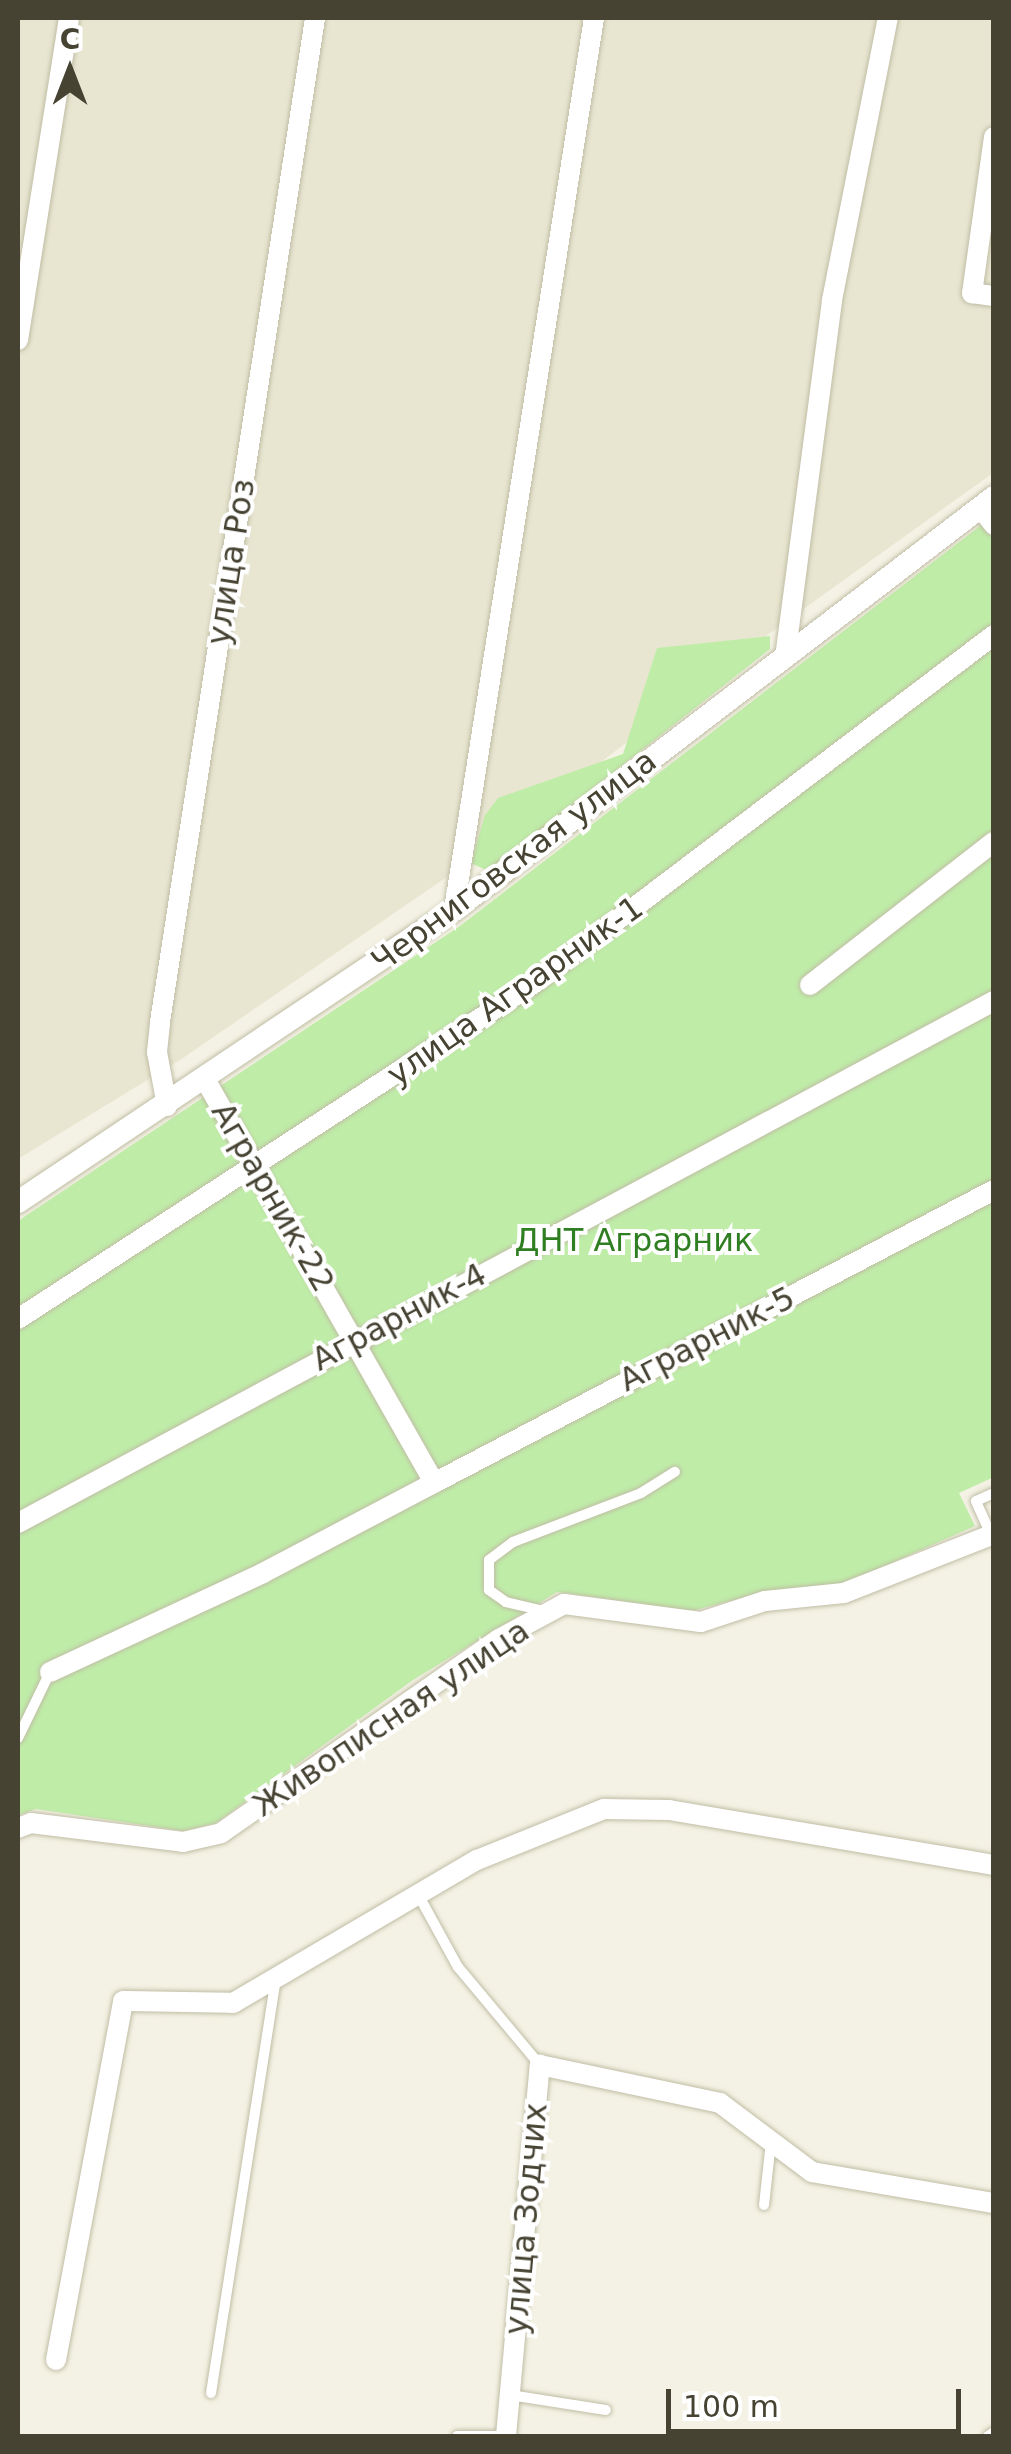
<!DOCTYPE html>
<meta charset="utf-8">
<style>
body{margin:0}
#map{position:relative;width:1011px;height:2454px;overflow:hidden;background:#f4f2e4;font-family:"DejaVu Sans",sans-serif}
div>[style]{position:absolute}
.residential>*{inset:0;background:#e8e6d1}
.green>*{inset:0;background:#bfeda8}
.roads{filter:drop-shadow(0 0 2px #c0bda5) drop-shadow(0 0 2px #c0bda5)}
.service>*{height:10px;margin:-5px;padding:0 5px;transform-origin:5px;border-radius:5px;background:#fff}
.minor>*{height:20px;margin:-10px;padding:0 10px;transform-origin:10px;border-radius:10px;background:#fff}
.tertiary>*{height:22px;margin:-11px;padding:0 11px;transform-origin:11px;border-radius:11px;background:#fff}
span{translate:-50% -50%;white-space:nowrap;text-align:center;line-height:1.15;-webkit-text-stroke:8px #fff;paint-order:stroke}
.street-label{font-size:32px;color:#464333}
.park-label{font-size:32px;color:#2f7e21}
.frame{position:absolute;inset:0;border:20px solid #464333;pointer-events:none}
.north{position:absolute;left:20px;top:20px;width:100px;height:100px;-webkit-text-stroke:8px #fff;paint-order:stroke;rotate:0deg;font-size:28px;font-weight:700;line-height:40px;text-align:center;color:#464333}
.north::after{content:'';display:block;margin:auto;width:35px;height:45px;background:#464333;clip-path:polygon(50% 0,100% 100%,50% 72%,0 100%)}
.scale{position:absolute;left:666px;top:2389px;width:295px;height:45px;box-sizing:border-box;border:5px solid #464333;border-top:0;padding-left:12px;font-size:30px;line-height:35px;white-space:nowrap;color:#464333;-webkit-text-stroke:8px #fff;paint-order:stroke}
</style>
<div id="map">
<div class="residential">
<div style="clip-path:polygon(18px 18px,993px 18px,993px 473px,756px 643px,489px 848px,180px 1060px,18px 1159px)"></div>
</div>
<div class="green">
<div style="clip-path:polygon(993px 516px,994px 1477px,959px 1493px,975px 1526px,832px 1589px,763px 1592px,692px 1611px,557px 1592px,413px 1680px,216px 1823px,183px 1831px,36px 1809px,18px 1815px,18px 1221px,460px 926px)"></div>
<div style="clip-path:polygon(770px 636px,770px 649px,488px 871px,471px 863px,485px 815px,498px 798px,623px 754px,657px 648px)"></div>
</div>
<div class="roads">
<div class="service">
<div style="left:991px;top:1535px;width:37px;rotate:-114deg"></div>
<div style="left:976px;top:1501px;width:20px;rotate:-24deg"></div>
<div style="left:544px;top:1611px;width:39px;rotate:-167deg"></div>
<div style="left:506px;top:1602px;width:21px;rotate:-145deg"></div>
<div style="left:489px;top:1590px;width:30px;rotate:-90deg"></div>
<div style="left:489px;top:1560px;width:30px;rotate:-37deg"></div>
<div style="left:513px;top:1542px;width:137px;rotate:-20.9deg"></div>
<div style="left:641px;top:1493px;width:40px;rotate:-32deg"></div>
<div style="left:18px;top:1738px;width:73px;rotate:-64.1deg"></div>
<div style="left:420px;top:1898px;width:79px;rotate:61.2deg"></div>
<div style="left:458px;top:1967px;width:128px;rotate:50.1deg"></div>
<div style="left:764px;top:2205px;width:63px;rotate:-83.7deg"></div>
<div style="left:211px;top:2393px;width:420px;rotate:-81.1deg"></div>
<div style="left:510px;top:2395px;width:97px;rotate:8.9deg"></div>
<div style="left:457px;top:2436px;width:49px"></div>
<div style="left:988px;top:2436px;width:7px;rotate:-34deg"></div>
</div>
<div class="minor">
<div style="left:994px;top:137px;width:158px;rotate:98deg"></div>
<div style="left:972px;top:293px;width:22px;rotate:8deg"></div>
<div style="left:18px;top:340px;width:326px;rotate:-81deg"></div>
<div style="left:980px;top:507px;width:23px;rotate:52deg"></div>
<div style="left:785px;top:658px;width:361px;rotate:-82.5deg"></div>
<div style="left:832px;top:300px;width:288px;rotate:-78.8deg"></div>
<div style="left:454px;top:910px;width:903px;rotate:-81.08deg"></div>
<div style="left:810px;top:985px;width:233px;rotate:-37.9deg"></div>
<div style="left:206px;top:1081px;width:462px;rotate:60.4deg"></div>
<div style="left:434px;top:1483px;width:632px;rotate:-27.62deg"></div>
<div style="left:167px;top:1106px;width:55px;rotate:-100.5deg"></div>
<div style="left:157px;top:1052px;width:30px;rotate:-84deg"></div>
<div style="left:160px;top:1022px;width:1016px;rotate:-81.22deg"></div>
<div style="left:18px;top:1319px;width:614px;rotate:-33.04deg"></div>
<div style="left:533px;top:984px;width:578px;rotate:-37.13deg"></div>
<div style="left:18px;top:1523px;width:1107px;rotate:-28.14deg"></div>
<div style="left:50px;top:1672px;width:235px;rotate:-24.9deg"></div>
<div style="left:263px;top:1573px;width:193px;rotate:-27.8deg"></div>
<div style="left:18px;top:1828px;width:14px;rotate:-21deg"></div>
<div style="left:31px;top:1823px;width:153px;rotate:7.1deg"></div>
<div style="left:183px;top:1842px;width:39px;rotate:-13deg"></div>
<div style="left:221px;top:1833px;width:339px;rotate:-34.9deg"></div>
<div style="left:499px;top:1639px;width:74px;rotate:-28.3deg"></div>
<div style="left:564px;top:1604px;width:138px;rotate:7.5deg"></div>
<div style="left:701px;top:1622px;width:67px;rotate:-18.2deg"></div>
<div style="left:765px;top:1601px;width:79px;rotate:-5.8deg"></div>
<div style="left:844px;top:1593px;width:161px;rotate:-21.5deg"></div>
<div style="left:56px;top:2360px;width:365px;rotate:-79.4deg"></div>
<div style="left:123px;top:2001px;width:110px;rotate:1deg"></div>
<div style="left:233px;top:2003px;width:283px;rotate:-30.4deg"></div>
<div style="left:477px;top:1860px;width:137px;rotate:-21.9deg"></div>
<div style="left:604px;top:1809px;width:65px;rotate:0.9deg"></div>
<div style="left:669px;top:1810px;width:330px;rotate:9.6deg"></div>
<div style="left:506px;top:2436px;width:373px;rotate:-84.8deg"></div>
<div style="left:540px;top:2065px;width:184px;rotate:11.9deg"></div>
<div style="left:720px;top:2103px;width:115px;rotate:36.9deg"></div>
<div style="left:812px;top:2172px;width:185px;rotate:9.7deg"></div>
</div>
<div class="tertiary">
<div style="left:18px;top:1202px;width:525px;rotate:-33.81deg"></div>
<div style="left:454px;top:910px;width:680px;rotate:-37.41deg"></div>
</div>
</div>
<div class="street-label">
<span style="left:231px;top:562px;rotate:-81deg">улица Роз</span>
<span style="left:514px;top:861px;rotate:-37deg">Черниговская улица</span>
<span style="left:515px;top:991px;rotate:-35deg">улица Аграрник-1</span>
<span style="left:273px;top:1197px;rotate:60deg">Аграрник-22</span>
<span style="left:399px;top:1317px;rotate:-28deg">Аграрник-4</span>
<span style="left:707px;top:1339px;rotate:-27deg">Аграрник-5</span>
<span style="left:391px;top:1718px;rotate:-34deg">Живописная улица</span>
<span style="left:526px;top:2219px;rotate:-85deg">улица Зодчих</span>
</div>
<div class="park-label">
<span style="left:634px;top:1240px">ДНТ Аграрник</span>
</div>
<div class="frame"></div>
<div class="north">С</div>
<div class="scale">100 m</div>
</div>
